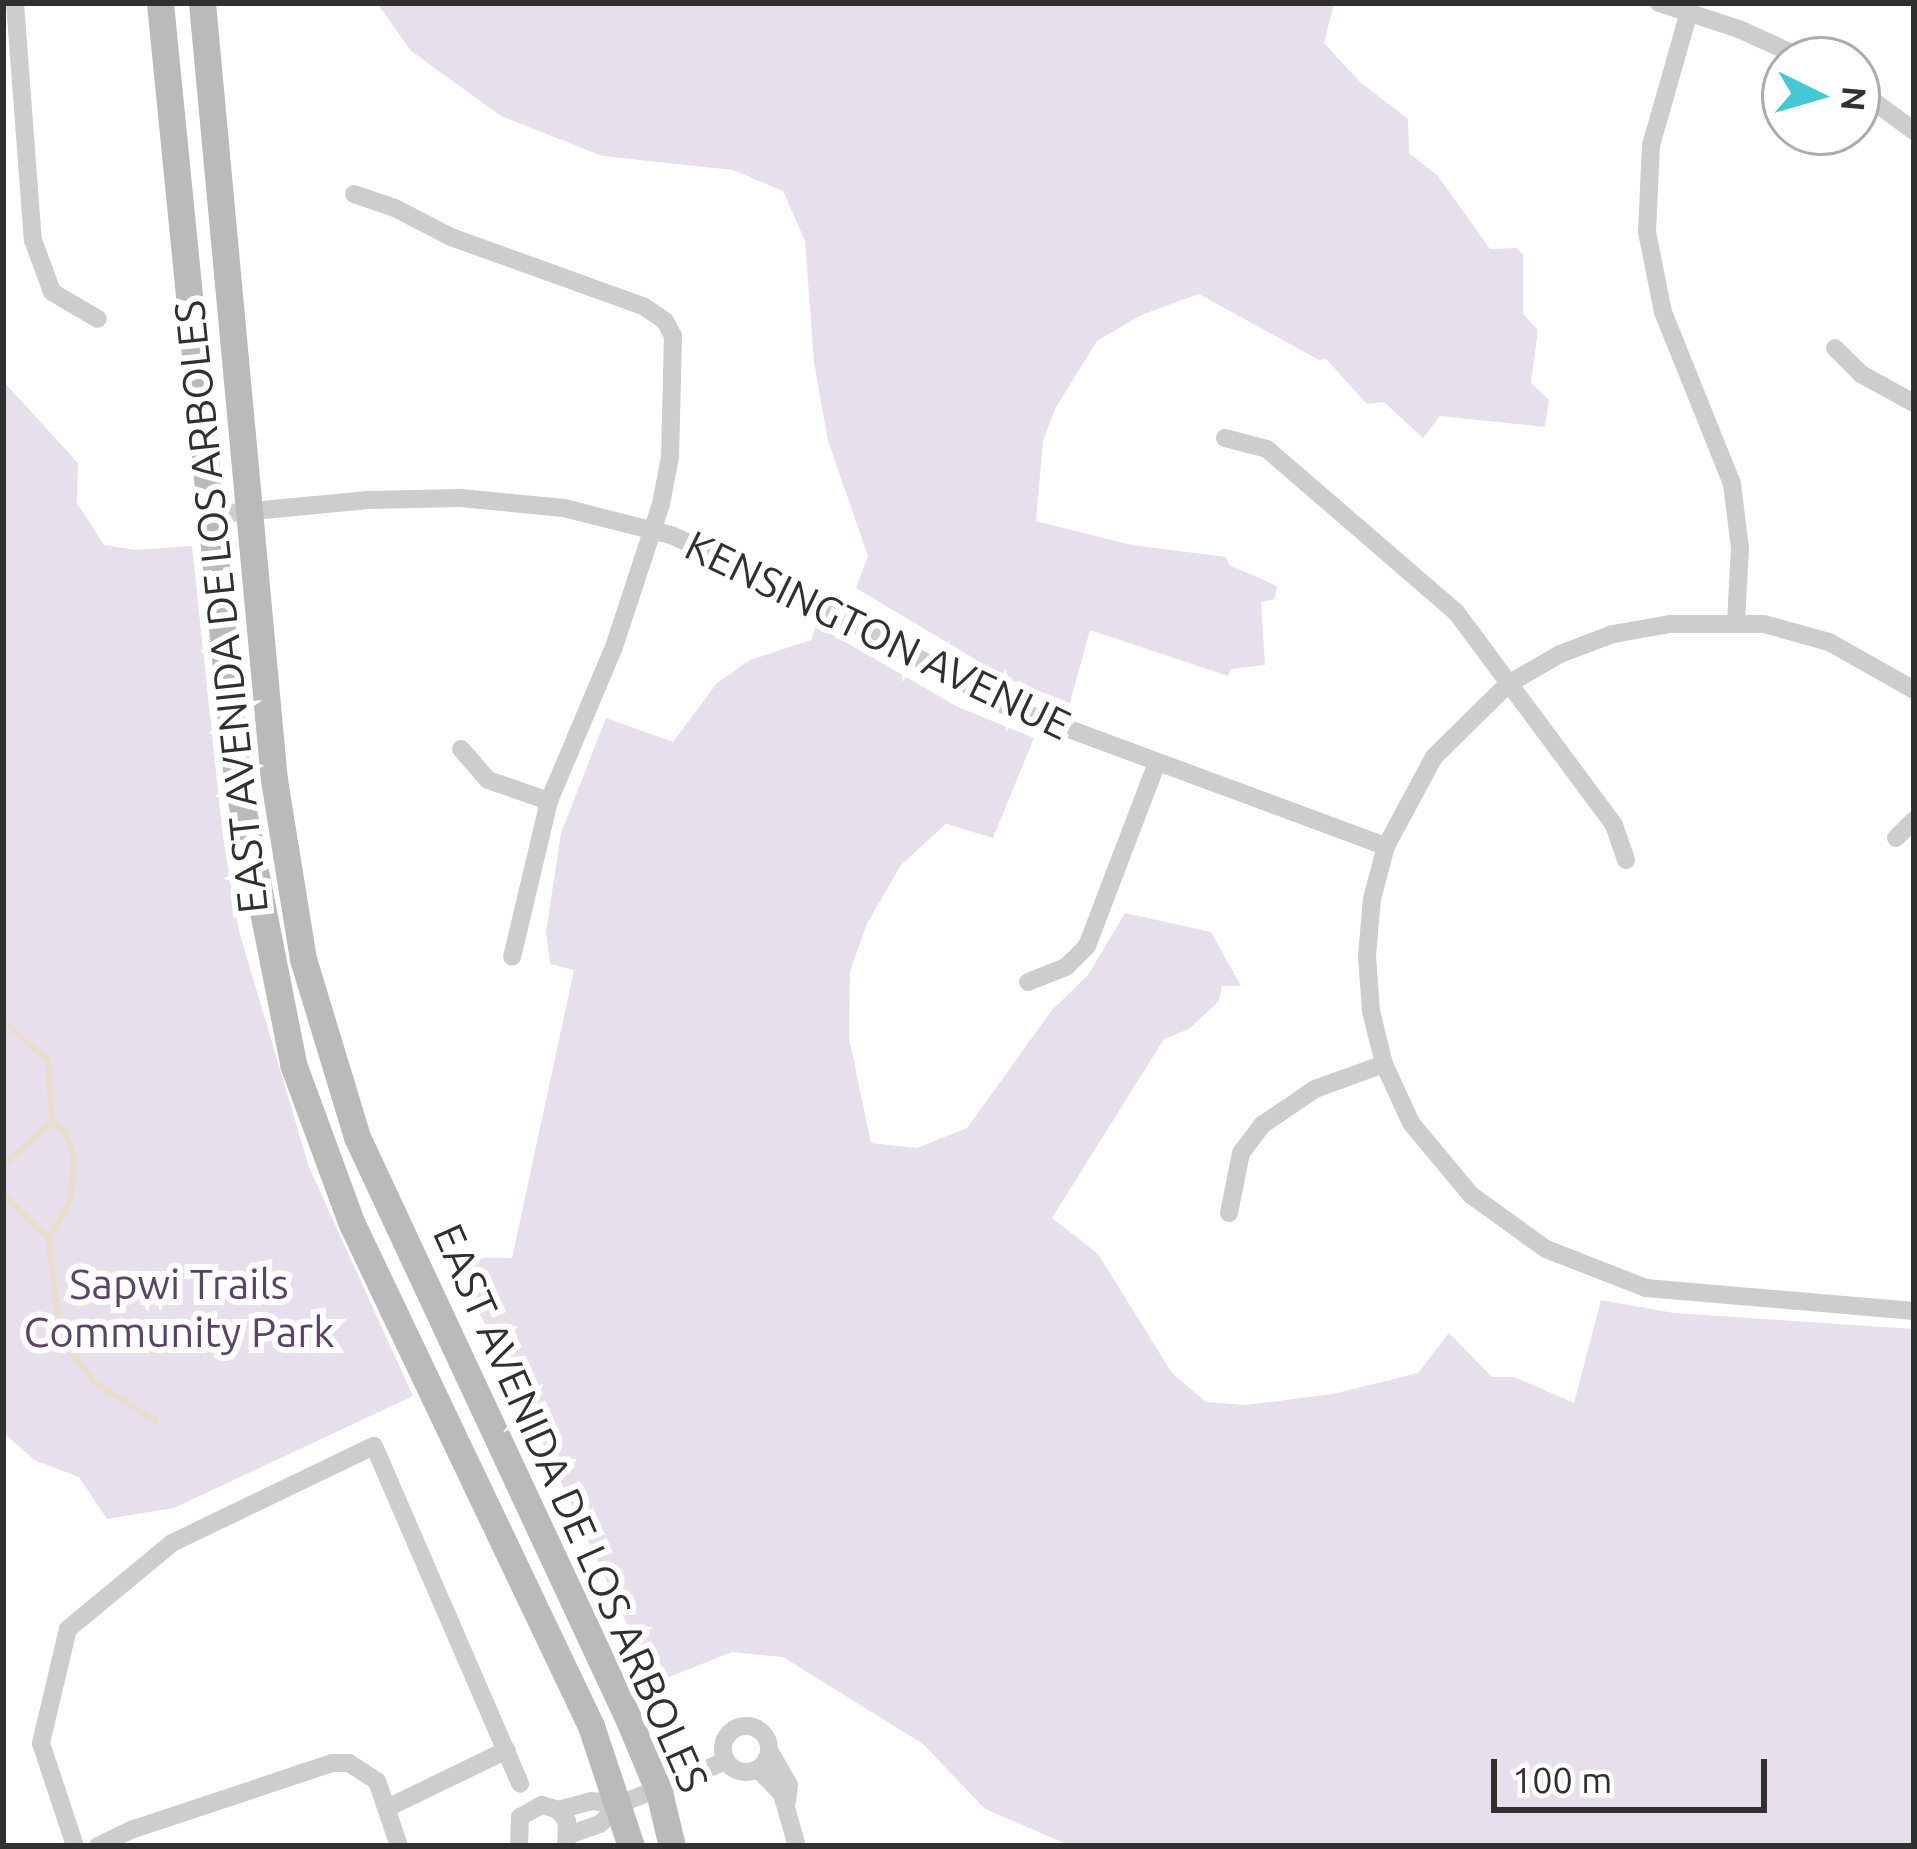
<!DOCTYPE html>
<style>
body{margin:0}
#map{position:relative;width:1917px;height:1849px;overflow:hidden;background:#fff;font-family:Ubuntu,sans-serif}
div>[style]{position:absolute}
.green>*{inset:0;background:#e7e0ec}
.stream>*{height:6px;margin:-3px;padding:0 3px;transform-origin:3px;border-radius:3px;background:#eaddce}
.minor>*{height:18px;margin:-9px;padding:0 9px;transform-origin:9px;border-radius:9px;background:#cdcdcd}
.minor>.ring{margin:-9px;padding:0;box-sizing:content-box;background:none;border:18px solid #cdcdcd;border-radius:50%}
.secondary>*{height:27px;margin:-13.5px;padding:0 13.5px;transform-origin:13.5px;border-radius:13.5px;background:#bababa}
span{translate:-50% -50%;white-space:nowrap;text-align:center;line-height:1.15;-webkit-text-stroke:12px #fff;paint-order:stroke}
.street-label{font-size:42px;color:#303030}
.park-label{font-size:42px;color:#5c4268}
.frame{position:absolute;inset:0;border:6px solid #303030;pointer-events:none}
.north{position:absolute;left:1761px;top:36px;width:120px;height:120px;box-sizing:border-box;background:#fff;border:3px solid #acacac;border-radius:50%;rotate:95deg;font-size:33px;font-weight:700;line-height:48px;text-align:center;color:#303030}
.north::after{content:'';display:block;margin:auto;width:42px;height:54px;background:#45c8d5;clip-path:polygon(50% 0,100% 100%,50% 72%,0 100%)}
.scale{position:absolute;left:1491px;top:1759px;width:276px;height:54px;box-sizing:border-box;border:6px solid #303030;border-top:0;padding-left:15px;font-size:36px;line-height:42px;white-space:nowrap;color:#303030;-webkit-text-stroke:9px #fff;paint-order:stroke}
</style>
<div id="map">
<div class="green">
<div style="clip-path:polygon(377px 3px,1334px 3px,1324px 43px,1360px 82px,1408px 119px,1409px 153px,1438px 176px,1490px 249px,1516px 248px,1523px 254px,1523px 314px,1538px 330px,1531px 383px,1549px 400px,1545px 427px,1440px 416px,1423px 438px,1384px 402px,1367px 404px,1326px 359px,1319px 360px,1199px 294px,1141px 315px,1097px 341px,1055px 409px,1043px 441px,1036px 521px,1132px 545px,1226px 557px,1229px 565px,1277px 586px,1275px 599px,1261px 602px,1265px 665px,1231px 669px,1228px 676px,1090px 630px,1070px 703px,1010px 680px,856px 588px,868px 556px,828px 441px,814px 362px,805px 241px,783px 191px,733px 170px,602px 156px,501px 116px,411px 51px)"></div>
<div style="clip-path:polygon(3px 381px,78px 463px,77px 503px,104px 545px,135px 550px,192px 546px,223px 837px,239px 931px,309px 1167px,413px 1396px,174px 1508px,107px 1519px,79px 1477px,34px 1460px,3px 1432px)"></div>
<div style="clip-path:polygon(816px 625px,958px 707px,1034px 738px,993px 838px,946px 824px,901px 865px,867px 924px,850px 971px,849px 1038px,871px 1143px,917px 1148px,967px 1128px,1052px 1010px,1088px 975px,1125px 913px,1211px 932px,1241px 986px,1222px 986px,1219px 1001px,1189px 1029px,1164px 1039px,1052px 1218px,1098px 1254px,1172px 1373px,1206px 1402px,1245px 1405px,1333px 1394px,1418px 1373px,1449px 1333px,1492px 1377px,1514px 1377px,1574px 1403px,1601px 1300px,1674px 1313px,1914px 1329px,1914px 1846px,1071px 1846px,985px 1809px,923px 1744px,783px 1657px,732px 1652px,654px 1683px,510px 1372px,450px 1257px,512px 1258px,574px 970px,550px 964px,546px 932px,561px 833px,606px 718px,673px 742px,717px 683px,750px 660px,811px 640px)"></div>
</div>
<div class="stream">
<div style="left:3px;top:1021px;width:60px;rotate:41.6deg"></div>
<div style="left:48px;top:1061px;width:61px;rotate:86.2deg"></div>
<div style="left:52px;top:1122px;width:65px;rotate:138.7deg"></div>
<div style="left:52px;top:1122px;width:17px;rotate:40deg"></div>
<div style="left:65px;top:1133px;width:24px;rotate:68deg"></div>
<div style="left:74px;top:1155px;width:45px;rotate:93.8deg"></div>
<div style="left:71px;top:1200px;width:44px;rotate:121.2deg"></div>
<div style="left:48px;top:1238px;width:102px;rotate:82.7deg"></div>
<div style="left:61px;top:1339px;width:56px;rotate:52.3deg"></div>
<div style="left:95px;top:1383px;width:72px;rotate:31.9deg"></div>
<div style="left:3px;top:1194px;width:63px;rotate:44.4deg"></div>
</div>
<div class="minor">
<div style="left:15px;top:3px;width:238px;rotate:85.7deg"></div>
<div style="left:33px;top:240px;width:55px;rotate:69.9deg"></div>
<div style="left:52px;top:292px;width:53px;rotate:30.4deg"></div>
<div style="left:1659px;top:3px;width:84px;rotate:18deg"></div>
<div style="left:1739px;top:29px;width:75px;rotate:24.5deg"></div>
<div style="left:1689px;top:12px;width:138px;rotate:105.9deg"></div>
<div style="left:1651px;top:145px;width:87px;rotate:92.6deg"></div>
<div style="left:1647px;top:232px;width:82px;rotate:78.7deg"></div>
<div style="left:1663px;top:312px;width:185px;rotate:68.1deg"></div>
<div style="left:1732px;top:484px;width:64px;rotate:82.9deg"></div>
<div style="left:1740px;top:548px;width:74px;rotate:93.1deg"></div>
<div style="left:1857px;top:89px;width:71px;rotate:36.4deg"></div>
<div style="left:354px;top:194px;width:43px;rotate:18.9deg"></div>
<div style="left:395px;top:208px;width:63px;rotate:27.4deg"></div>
<div style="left:451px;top:237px;width:204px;rotate:19.8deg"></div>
<div style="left:643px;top:306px;width:27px;rotate:34deg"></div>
<div style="left:665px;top:321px;width:17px;rotate:62deg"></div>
<div style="left:673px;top:336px;width:121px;rotate:91.4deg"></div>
<div style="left:670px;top:457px;width:48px;rotate:100.8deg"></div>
<div style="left:661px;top:504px;width:151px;rotate:108.2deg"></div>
<div style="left:614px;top:647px;width:167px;rotate:112.9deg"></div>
<div style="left:549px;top:801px;width:160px;rotate:103.3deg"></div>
<div style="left:1835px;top:348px;width:37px;rotate:45deg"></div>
<div style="left:1861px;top:374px;width:60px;rotate:28.7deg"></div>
<div style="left:1225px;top:438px;width:43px;rotate:14.7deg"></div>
<div style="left:1267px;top:449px;width:250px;rotate:40.8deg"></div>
<div style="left:1456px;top:612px;width:265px;rotate:53.4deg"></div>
<div style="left:1614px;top:825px;width:37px;rotate:71deg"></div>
<div style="left:210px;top:515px;width:159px;rotate:-5.4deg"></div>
<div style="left:368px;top:500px;width:92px;rotate:-1.2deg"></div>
<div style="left:460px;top:498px;width:104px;rotate:5.5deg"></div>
<div style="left:564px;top:508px;width:110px;rotate:14.2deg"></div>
<div style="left:671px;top:535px;width:126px;rotate:23.9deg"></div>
<div style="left:786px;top:586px;width:248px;rotate:28.6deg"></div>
<div style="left:1004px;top:705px;width:407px;rotate:20.3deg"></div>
<div style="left:1914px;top:690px;width:98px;rotate:-150.5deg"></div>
<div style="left:1829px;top:642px;width:67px;rotate:-164.5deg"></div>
<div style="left:1764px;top:624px;width:94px;rotate:180deg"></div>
<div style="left:1670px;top:624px;width:58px;rotate:170deg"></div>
<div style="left:1613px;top:634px;width:57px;rotate:159.3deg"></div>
<div style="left:1560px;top:654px;width:60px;rotate:150deg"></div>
<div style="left:1508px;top:684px;width:104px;rotate:135.4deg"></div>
<div style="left:1434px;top:757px;width:101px;rotate:118.3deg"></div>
<div style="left:1386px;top:846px;width:55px;rotate:104.8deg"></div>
<div style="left:1372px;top:899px;width:57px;rotate:95deg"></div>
<div style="left:1367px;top:956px;width:55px;rotate:85.8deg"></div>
<div style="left:1371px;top:1011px;width:55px;rotate:76.2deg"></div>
<div style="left:1384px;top:1064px;width:65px;rotate:65.4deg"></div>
<div style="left:1411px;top:1123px;width:94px;rotate:50.2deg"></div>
<div style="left:1471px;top:1195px;width:92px;rotate:35.8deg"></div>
<div style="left:1546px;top:1249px;width:107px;rotate:21.3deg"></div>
<div style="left:1646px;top:1288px;width:269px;rotate:4.9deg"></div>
<div style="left:461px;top:749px;width:41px;rotate:48.9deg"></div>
<div style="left:488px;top:780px;width:65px;rotate:19deg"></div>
<div style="left:1896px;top:838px;width:25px;rotate:-45deg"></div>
<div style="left:1028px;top:982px;width:41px;rotate:-21.5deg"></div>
<div style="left:1066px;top:967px;width:30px;rotate:-45deg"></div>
<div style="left:1087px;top:946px;width:196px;rotate:-69.1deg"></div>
<div style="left:1229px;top:1213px;width:61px;rotate:-78.7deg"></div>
<div style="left:1241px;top:1153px;width:35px;rotate:-53deg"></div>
<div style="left:1262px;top:1125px;width:64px;rotate:-34.2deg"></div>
<div style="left:1315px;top:1089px;width:73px;rotate:-19.9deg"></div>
<div class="ring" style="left:723px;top:1726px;width:28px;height:28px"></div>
<div style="left:769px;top:1750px;width:40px;rotate:60.3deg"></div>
<div style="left:789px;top:1785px;width:16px;rotate:97deg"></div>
<div style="left:758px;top:1769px;width:35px;rotate:46deg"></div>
<div style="left:782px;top:1794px;width:54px;rotate:73.9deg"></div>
<div style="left:387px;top:1808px;width:133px;rotate:-25.8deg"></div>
<div style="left:558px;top:1810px;width:34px;rotate:-15deg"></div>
<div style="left:591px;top:1801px;width:29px;rotate:6deg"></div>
<div style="left:620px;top:1804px;width:114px;rotate:-22.1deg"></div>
<div style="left:569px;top:1835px;width:33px;rotate:-20deg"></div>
<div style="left:600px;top:1824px;width:28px;rotate:-45deg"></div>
<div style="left:75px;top:1846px;width:108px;rotate:-108.3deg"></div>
<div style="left:41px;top:1743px;width:117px;rotate:-76.7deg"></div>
<div style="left:68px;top:1629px;width:135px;rotate:-39.6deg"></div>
<div style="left:172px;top:1543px;width:224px;rotate:-25.7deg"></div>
<div style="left:374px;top:1446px;width:368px;rotate:66.6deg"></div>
<div style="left:98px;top:1846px;width:37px;rotate:-26deg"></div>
<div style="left:131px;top:1830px;width:212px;rotate:-18.4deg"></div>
<div style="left:332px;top:1763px;width:17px"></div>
<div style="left:349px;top:1763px;width:33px;rotate:33deg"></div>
<div style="left:377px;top:1781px;width:69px;rotate:71.3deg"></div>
<div style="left:519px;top:1846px;width:29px;rotate:-88deg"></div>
<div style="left:520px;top:1817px;width:25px;rotate:-29deg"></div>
<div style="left:542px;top:1805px;width:17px;rotate:17deg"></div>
<div style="left:558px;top:1810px;width:14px;rotate:51deg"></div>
<div style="left:567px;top:1821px;width:25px;rotate:92deg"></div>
</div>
<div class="secondary">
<div style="left:160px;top:3px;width:781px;rotate:84.34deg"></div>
<div style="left:237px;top:780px;width:289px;rotate:78.8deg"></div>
<div style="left:293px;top:1064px;width:168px;rotate:69.8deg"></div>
<div style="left:351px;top:1222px;width:558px;rotate:64.54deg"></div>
<div style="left:591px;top:1726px;width:126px;rotate:71.6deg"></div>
<div style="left:202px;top:3px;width:780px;rotate:84.71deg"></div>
<div style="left:274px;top:780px;width:181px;rotate:80.8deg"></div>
<div style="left:303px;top:959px;width:186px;rotate:73.1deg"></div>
<div style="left:357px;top:1137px;width:643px;rotate:64.99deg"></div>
<div style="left:629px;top:1720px;width:78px;rotate:67.4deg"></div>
<div style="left:659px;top:1792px;width:56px;rotate:76.5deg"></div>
</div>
<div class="street-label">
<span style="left:221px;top:607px;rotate:-96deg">EAST AVENIDA DE LOS ARBOLES</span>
<span style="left:878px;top:635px;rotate:26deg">KENSINGTON AVENUE</span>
<span style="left:571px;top:1508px;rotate:66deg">EAST AVENIDA DE LOS ARBOLES</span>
</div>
<div class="park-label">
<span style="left:179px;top:1308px">Sapwi Trails<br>Community Park</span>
</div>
<div class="frame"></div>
<div class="north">N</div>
<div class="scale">100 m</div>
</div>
